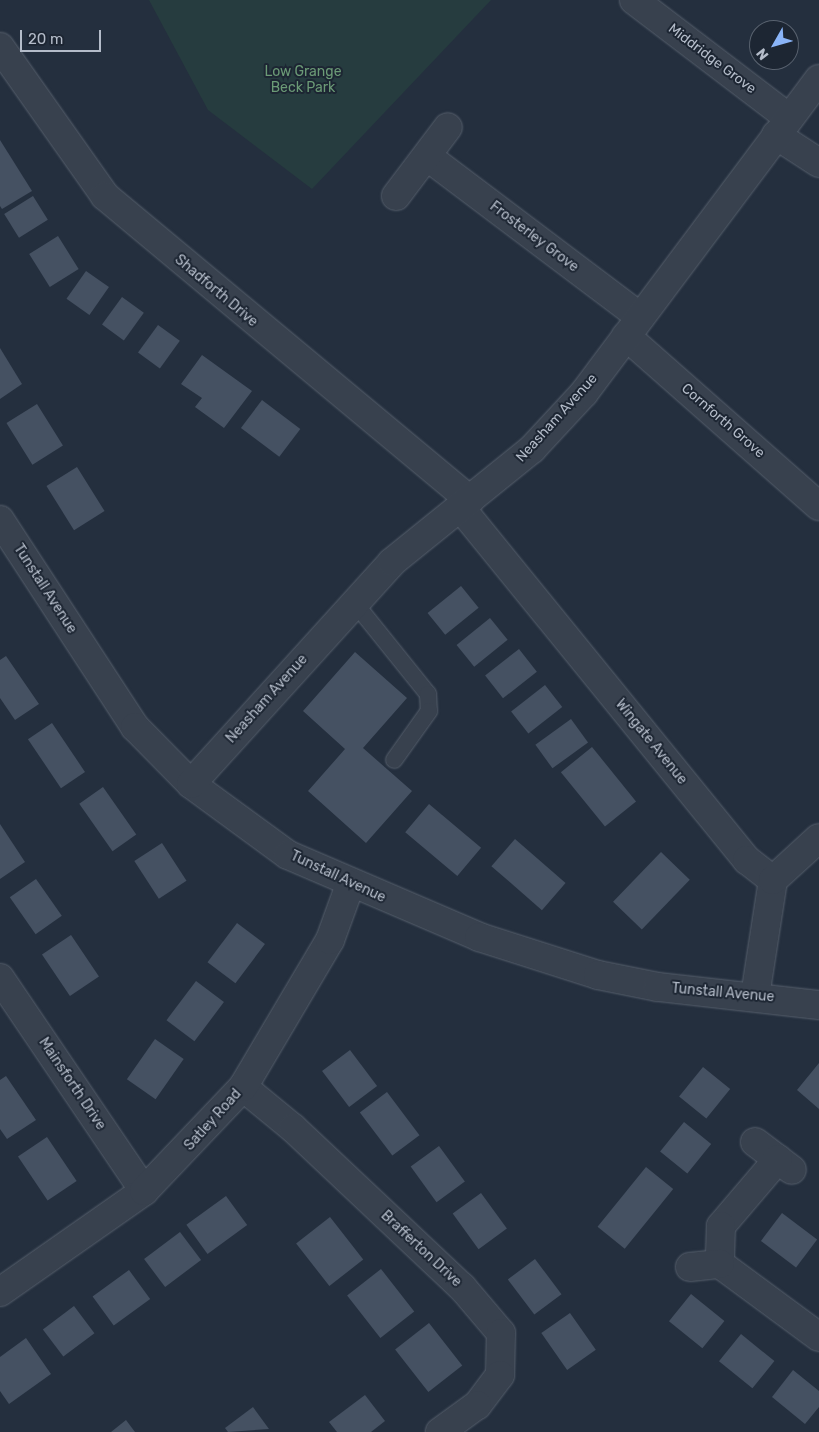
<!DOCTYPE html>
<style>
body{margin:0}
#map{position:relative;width:819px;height:1432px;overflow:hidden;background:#242f3e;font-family:Rubik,sans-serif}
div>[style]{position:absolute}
.green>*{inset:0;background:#263c3f}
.building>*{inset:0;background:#455162;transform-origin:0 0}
.roads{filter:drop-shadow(0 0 1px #565f6c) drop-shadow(0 0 1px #565f6c)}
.service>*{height:16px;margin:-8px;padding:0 8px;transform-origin:8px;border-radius:8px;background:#38414e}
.minor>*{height:28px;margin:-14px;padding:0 14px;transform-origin:14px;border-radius:14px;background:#38414e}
span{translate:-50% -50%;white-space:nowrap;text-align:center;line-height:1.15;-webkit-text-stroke:4px #1d2633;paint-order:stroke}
.street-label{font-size:14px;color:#b4bcc9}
.park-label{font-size:14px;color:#6b9a76}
.north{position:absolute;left:749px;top:20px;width:50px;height:50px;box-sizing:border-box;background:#1d2633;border:1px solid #59626f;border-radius:50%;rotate:232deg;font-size:14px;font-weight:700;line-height:20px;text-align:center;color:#b4bcc9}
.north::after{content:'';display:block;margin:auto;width:18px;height:22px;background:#8ab4f8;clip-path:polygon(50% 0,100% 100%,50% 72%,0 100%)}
.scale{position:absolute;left:20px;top:30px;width:81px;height:22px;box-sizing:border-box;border:2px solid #b4bcc9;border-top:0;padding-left:6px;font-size:15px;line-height:18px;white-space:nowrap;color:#b4bcc9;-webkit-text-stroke:4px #1d2633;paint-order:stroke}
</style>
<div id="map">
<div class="green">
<div style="clip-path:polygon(149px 0,491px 0,312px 189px,208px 110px)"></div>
</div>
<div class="building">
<div style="clip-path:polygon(0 140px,32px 191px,2px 209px,0 206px)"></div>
<div style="left:33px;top:196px;width:28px;height:34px;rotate:58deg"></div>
<div style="left:58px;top:236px;width:39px;height:34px;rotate:58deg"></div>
<div style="left:86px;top:271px;width:28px;height:34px;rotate:35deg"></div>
<div style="left:122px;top:297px;width:27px;height:34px;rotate:36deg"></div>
<div style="left:158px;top:325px;width:27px;height:34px;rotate:36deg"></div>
<div style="clip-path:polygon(0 348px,22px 384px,0 399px)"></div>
<div style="clip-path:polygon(202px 355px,252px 391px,224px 428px,195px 407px,202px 398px,181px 384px)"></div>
<div style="left:262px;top:400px;width:48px;height:35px;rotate:37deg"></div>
<div style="left:37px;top:404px;width:49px;height:36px;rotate:58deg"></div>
<div style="left:77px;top:467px;width:52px;height:36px;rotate:58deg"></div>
<div style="left:461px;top:586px;width:28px;height:43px;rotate:51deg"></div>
<div style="left:490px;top:618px;width:28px;height:43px;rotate:51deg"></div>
<div style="left:519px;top:649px;width:29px;height:43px;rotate:52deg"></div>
<div style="clip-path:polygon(355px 652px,407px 698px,363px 748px,412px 791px,366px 843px,308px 791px,345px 749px,303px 711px)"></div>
<div style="clip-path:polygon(6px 656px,39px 704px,15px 720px,0 698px,0 660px)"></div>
<div style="left:545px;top:685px;width:28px;height:43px;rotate:52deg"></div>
<div style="left:571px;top:719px;width:29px;height:44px;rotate:54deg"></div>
<div style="left:52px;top:723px;width:59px;height:29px;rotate:56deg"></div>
<div style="left:592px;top:747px;width:70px;height:40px;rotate:51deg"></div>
<div style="left:103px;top:787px;width:58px;height:29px;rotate:55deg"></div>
<div style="left:429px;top:804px;width:68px;height:37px;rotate:40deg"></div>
<div style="clip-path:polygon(0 824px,25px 862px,0 879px)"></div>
<div style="left:515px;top:839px;width:67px;height:36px;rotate:41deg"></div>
<div style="left:162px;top:843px;width:45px;height:33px;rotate:57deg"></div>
<div style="left:661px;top:852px;width:40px;height:69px;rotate:44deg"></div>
<div style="left:36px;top:879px;width:45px;height:32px;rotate:55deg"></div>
<div style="left:237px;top:923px;width:35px;height:49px;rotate:37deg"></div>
<div style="left:71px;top:935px;width:50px;height:35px;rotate:56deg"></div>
<div style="left:196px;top:981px;width:35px;height:49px;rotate:37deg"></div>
<div style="left:155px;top:1039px;width:35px;height:49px;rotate:35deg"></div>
<div style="left:350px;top:1050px;width:45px;height:35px;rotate:53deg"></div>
<div style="clip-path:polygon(819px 1063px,819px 1109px,797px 1090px)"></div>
<div style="left:703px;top:1067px;width:35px;height:38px;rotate:39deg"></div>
<div style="clip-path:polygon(6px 1076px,36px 1120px,7px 1139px,0 1129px,0 1080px)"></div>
<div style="left:387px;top:1092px;width:54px;height:34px;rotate:53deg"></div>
<div style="left:684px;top:1122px;width:35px;height:38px;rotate:39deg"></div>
<div style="left:47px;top:1137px;width:53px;height:35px;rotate:56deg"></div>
<div style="left:439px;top:1146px;width:44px;height:35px;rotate:54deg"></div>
<div style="left:646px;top:1167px;width:35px;height:77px;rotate:39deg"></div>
<div style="left:481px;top:1193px;width:44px;height:35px;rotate:54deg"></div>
<div style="left:226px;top:1196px;width:36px;height:49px;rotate:54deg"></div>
<div style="left:782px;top:1213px;width:44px;height:35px;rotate:37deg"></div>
<div style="left:330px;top:1217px;width:54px;height:43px;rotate:52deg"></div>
<div style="left:180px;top:1232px;width:35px;height:45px;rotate:53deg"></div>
<div style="left:535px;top:1259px;width:44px;height:34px;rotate:53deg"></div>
<div style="left:381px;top:1269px;width:54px;height:43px;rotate:52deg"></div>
<div style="left:129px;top:1270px;width:36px;height:45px;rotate:54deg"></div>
<div style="left:691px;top:1294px;width:43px;height:35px;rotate:39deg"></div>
<div style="left:74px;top:1306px;width:34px;height:39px;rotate:53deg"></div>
<div style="left:570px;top:1313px;width:45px;height:35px;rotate:55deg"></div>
<div style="left:429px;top:1323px;width:54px;height:43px;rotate:52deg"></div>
<div style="left:741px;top:1334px;width:43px;height:35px;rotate:39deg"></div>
<div style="clip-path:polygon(26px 1338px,51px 1374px,9px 1404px,0 1391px,0 1357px)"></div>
<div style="clip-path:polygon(793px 1370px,819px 1391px,819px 1407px,805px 1424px,772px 1397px)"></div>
<div style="clip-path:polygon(365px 1395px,385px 1421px,371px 1432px,337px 1432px,329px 1422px)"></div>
<div style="clip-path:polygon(253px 1407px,269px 1429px,228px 1432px,225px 1428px)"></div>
<div style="clip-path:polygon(126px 1420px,135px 1432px,111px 1432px)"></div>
</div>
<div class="roads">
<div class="service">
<div style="left:354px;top:602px;width:118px;rotate:51.2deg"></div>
<div style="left:428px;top:694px;width:17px;rotate:87deg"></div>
<div style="left:429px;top:711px;width:60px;rotate:125.5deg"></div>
</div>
<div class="minor">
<div style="left:634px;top:0;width:195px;rotate:37.3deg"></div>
<div style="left:0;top:47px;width:182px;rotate:54.8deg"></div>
<div style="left:105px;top:196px;width:475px;rotate:39.8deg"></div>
<div style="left:776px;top:135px;width:51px;rotate:33.1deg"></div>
<div style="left:428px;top:157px;width:266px;rotate:37deg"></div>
<div style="left:396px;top:196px;width:86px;rotate:-53deg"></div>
<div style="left:626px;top:336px;width:257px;rotate:41.4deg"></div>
<div style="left:460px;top:507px;width:455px;rotate:50.9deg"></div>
<div style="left:747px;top:860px;width:33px;rotate:38deg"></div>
<div style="left:773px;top:880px;width:117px;rotate:98.8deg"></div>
<div style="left:0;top:520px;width:247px;rotate:56.9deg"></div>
<div style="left:135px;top:727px;width:80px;rotate:45.5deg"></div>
<div style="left:191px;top:784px;width:120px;rotate:36.2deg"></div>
<div style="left:288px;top:855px;width:208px;rotate:23.2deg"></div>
<div style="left:479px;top:937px;width:125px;rotate:17.7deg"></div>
<div style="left:598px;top:975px;width:61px;rotate:11.3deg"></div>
<div style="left:658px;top:987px;width:162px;rotate:6.4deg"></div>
<div style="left:191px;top:784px;width:299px;rotate:-47.8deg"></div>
<div style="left:392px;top:562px;width:180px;rotate:-38.9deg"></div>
<div style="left:532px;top:449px;width:76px;rotate:-47.1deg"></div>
<div style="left:584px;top:393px;width:392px;rotate:-53.2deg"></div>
<div style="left:773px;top:880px;width:62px;rotate:-42.4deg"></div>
<div style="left:0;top:978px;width:257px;rotate:55.9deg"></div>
<div style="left:243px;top:1087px;width:65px;rotate:39.4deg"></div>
<div style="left:293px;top:1128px;width:232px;rotate:43.3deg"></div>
<div style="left:462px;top:1287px;width:60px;rotate:49.7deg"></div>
<div style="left:501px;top:1333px;width:42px;rotate:91.4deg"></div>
<div style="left:500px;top:1375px;width:38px;rotate:127deg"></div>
<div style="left:477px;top:1405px;width:46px;rotate:143.9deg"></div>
<div style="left:755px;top:1142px;width:46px;rotate:37.1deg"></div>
<div style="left:778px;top:1159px;width:88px;rotate:130.4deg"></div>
<div style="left:721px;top:1226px;width:38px;rotate:92deg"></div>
<div style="left:720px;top:1264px;width:123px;rotate:36.4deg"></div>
<div style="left:690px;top:1267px;width:30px;rotate:-6deg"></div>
<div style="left:0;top:1292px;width:176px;rotate:-35deg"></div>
<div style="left:144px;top:1191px;width:144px;rotate:-46.4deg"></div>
<div style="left:243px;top:1087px;width:171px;rotate:-59.4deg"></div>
<div style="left:330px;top:940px;width:59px;rotate:-70deg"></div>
</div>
</div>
<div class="street-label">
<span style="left:712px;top:59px;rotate:37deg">Middridge Grove</span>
<span style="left:534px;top:237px;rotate:37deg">Frosterley Grove</span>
<span style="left:216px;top:291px;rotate:40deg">Shadforth Drive</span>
<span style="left:557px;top:418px;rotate:-48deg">Neasham Avenue</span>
<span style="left:723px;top:421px;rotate:41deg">Cornforth Grove</span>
<span style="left:45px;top:589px;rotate:57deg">Tunstall Avenue</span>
<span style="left:267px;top:699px;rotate:-48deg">Neasham Avenue</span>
<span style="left:651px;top:742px;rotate:51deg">Wingate Avenue</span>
<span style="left:338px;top:877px;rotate:25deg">Tunstall Avenue</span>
<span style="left:723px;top:993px;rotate:5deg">Tunstall Avenue</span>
<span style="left:72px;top:1084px;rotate:56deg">Mainsforth Drive</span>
<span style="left:213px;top:1120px;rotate:-48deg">Satley Road</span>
<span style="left:421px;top:1249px;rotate:43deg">Brafferton Drive</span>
</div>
<div class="park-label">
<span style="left:303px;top:80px">Low Grange<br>Beck Park</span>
</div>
<div class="north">N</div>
<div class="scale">20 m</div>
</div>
